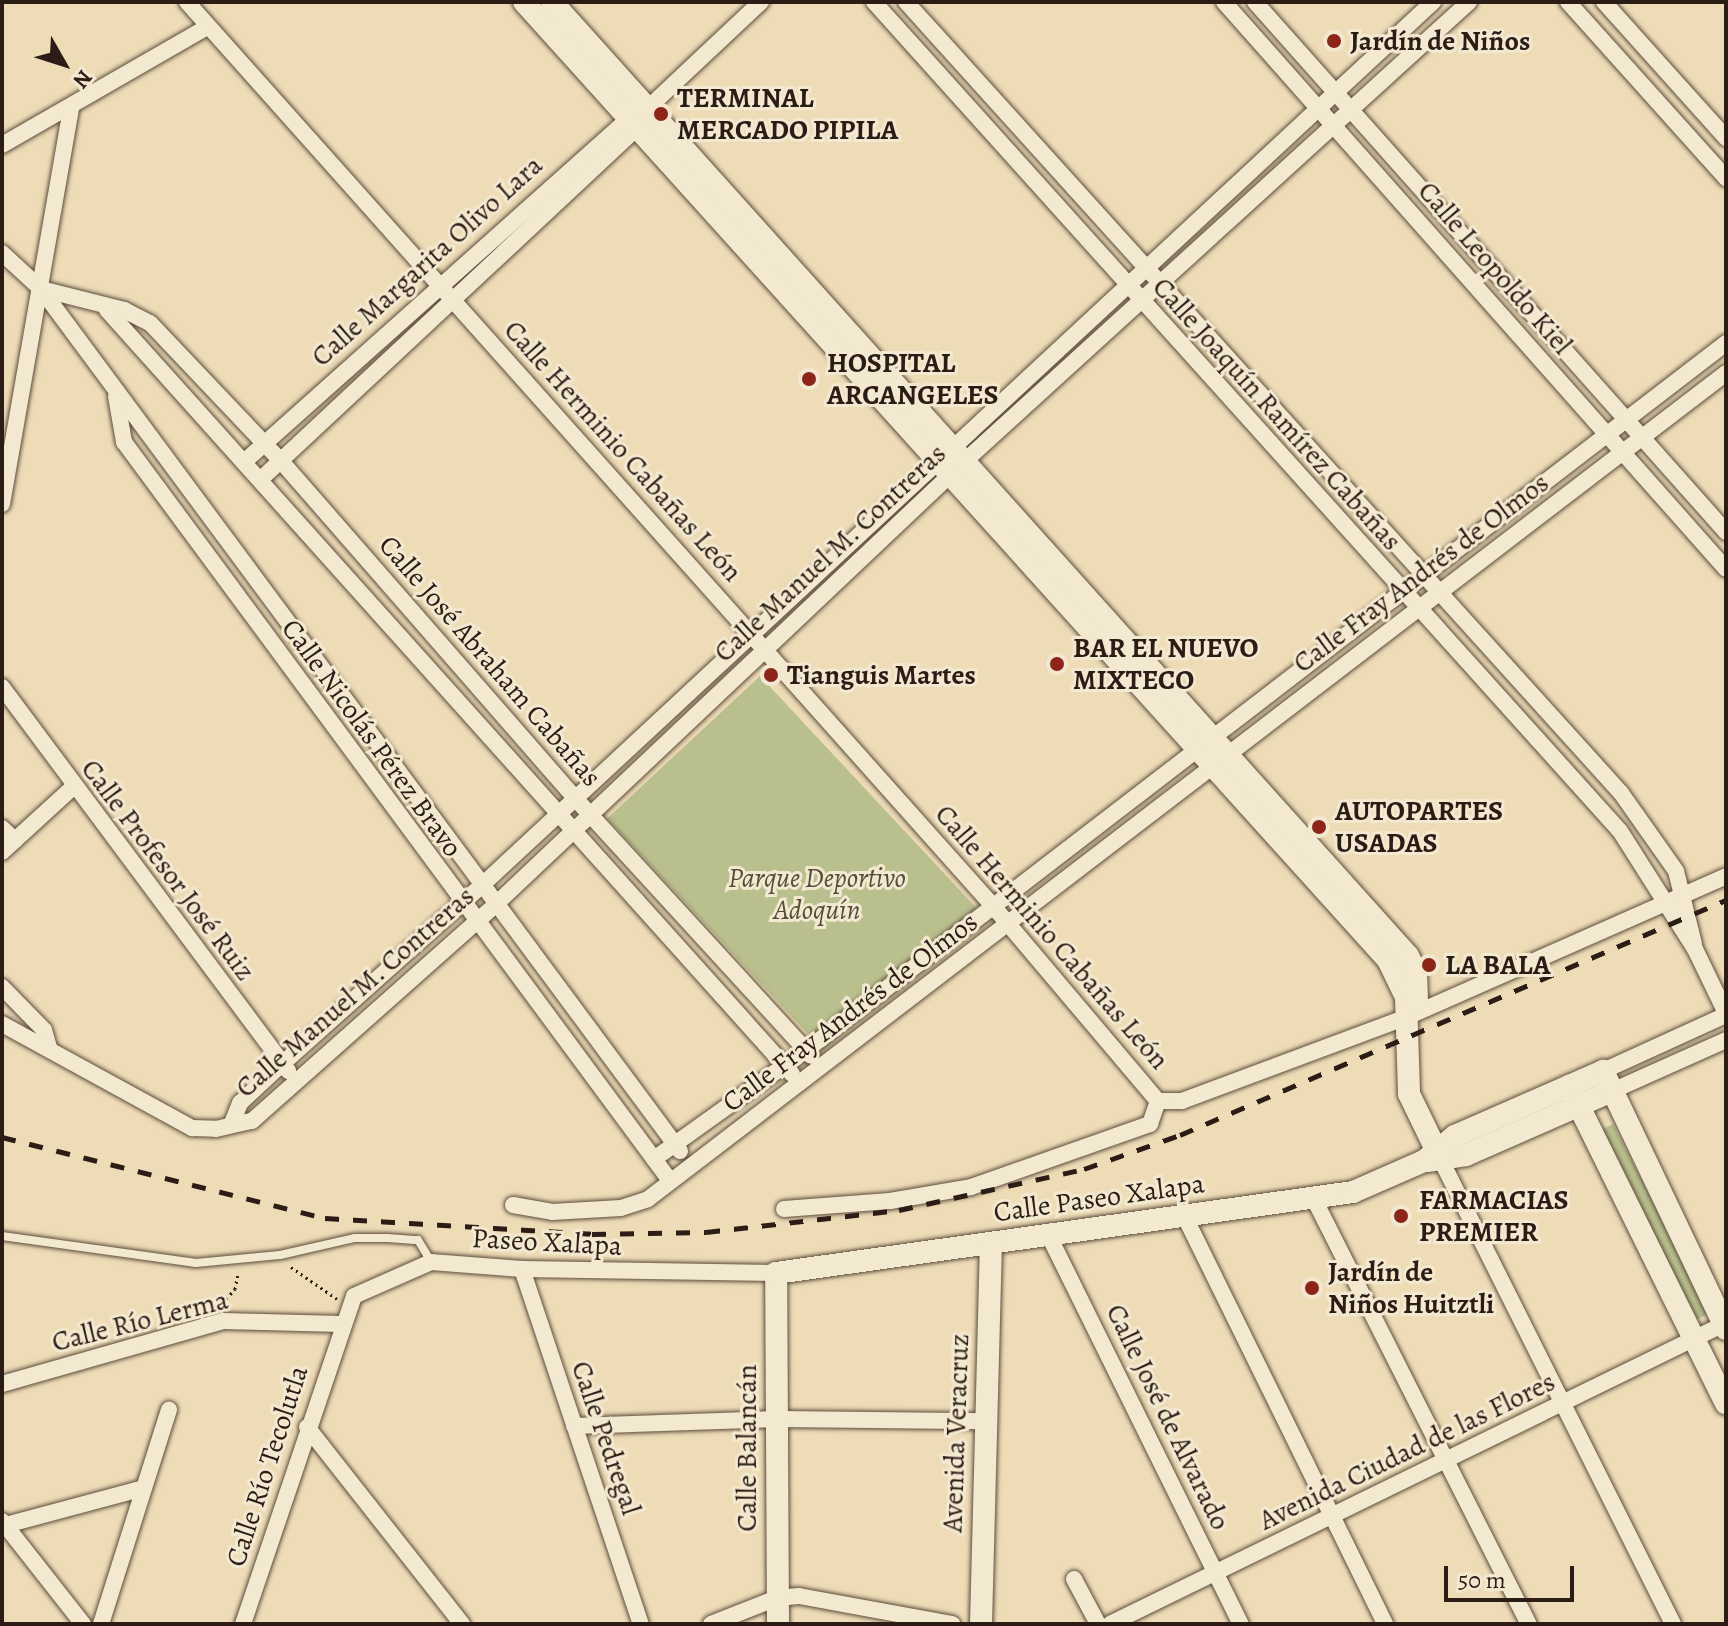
<!DOCTYPE html>
<meta charset="utf-8">
<style>
body{margin:0}
#map{position:relative;width:1728px;height:1626px;overflow:hidden;background:#eddcb6;font-family:Alegreya,serif}
div>[style]{position:absolute}
.green>*{inset:0;background:#bac08d;transform-origin:0 0}
.path>*{height:3px;margin-top:-1.5px;transform-origin:0;background:repeating-linear-gradient(90deg,#2b1c15 0 2px,transparent 0 6px)}
.roads{filter:drop-shadow(0 0 2px #5c4c3d) drop-shadow(0 0 2px #5c4c3d)}
.lane>*{height:8px;margin:-4px;padding:0 4px;transform-origin:4px;border-radius:4px;background:#f3e8d0}
.street>*{height:16px;margin:-8px;padding:0 8px;transform-origin:8px;border-radius:8px;background:#f3e8d0}
.secondary>*{height:22px;margin:-11px;padding:0 11px;transform-origin:11px;border-radius:11px;background:#f3e8d0}
.rail>*{height:5px;margin-top:-2.5px;transform-origin:0;background:repeating-linear-gradient(90deg,#2b1c15 0 14px,transparent 0 28px)}
.dots>*{width:22px;height:22px;translate:-50% -50%;box-sizing:border-box;border:4px solid #f3e8d0;border-radius:50%}
span{translate:-50% -50%;white-space:nowrap;text-align:center;line-height:1.15;-webkit-text-stroke:6px #f3e8d0;paint-order:stroke}
.poi-label{font-size:28px;color:#2b1c15;font-weight:700}
.left{translate:0 -50%;text-align:left}
.street-label{font-size:28px;color:#2b1c15}
.park-label{font-size:28px;color:#564d39;font-style:italic}
.frame{position:absolute;inset:0;border:4px solid #2b1c15;pointer-events:none}
.north{position:absolute;left:24px;top:24px;width:80px;height:80px;-webkit-text-stroke:6px #f3e8d0;paint-order:stroke;rotate:129deg;font-size:22px;font-weight:700;line-height:32px;text-align:center;color:#2b1c15}
.north::after{content:'';display:block;margin:auto;width:28px;height:36px;background:#2b1c15;clip-path:polygon(50% 0,100% 100%,50% 72%,0 100%)}
.scale{position:absolute;left:1444px;top:1566px;width:130px;height:36px;box-sizing:border-box;border:4px solid #2b1c15;border-top:0;padding-left:10px;font-size:24px;line-height:28px;white-space:nowrap;color:#2b1c15;-webkit-text-stroke:6px #f3e8d0;paint-order:stroke}
</style>
<div id="map">
<div class="green">
<div style="left:760px;top:676px;width:317px;height:209px;rotate:47deg"></div>
<div style="left:1613px;top:1124px;width:212px;height:16px;rotate:63deg"></div>
</div>
<div class="path">
<div style="left:291px;top:1267px;width:56px;rotate:34.8deg"></div>
<div style="left:222px;top:1303px;width:19px;rotate:-47deg"></div>
<div style="left:235px;top:1289px;width:16px;rotate:-79deg"></div>
</div>
<div class="roads">
<div class="lane">
<div style="left:2px;top:1236px;width:196px;rotate:7.9deg"></div>
<div style="left:196px;top:1263px;width:84px;rotate:-5.4deg"></div>
<div style="left:280px;top:1255px;width:77px;rotate:-12.8deg"></div>
<div style="left:355px;top:1238px;width:32px"></div>
<div style="left:387px;top:1238px;width:31px;rotate:4deg"></div>
<div style="left:418px;top:1240px;width:26px;rotate:59deg"></div>
</div>
<div class="street">
<div style="left:187px;top:2px;width:1211px;rotate:48.28deg"></div>
<div style="left:993px;top:906px;width:255px;rotate:49.8deg"></div>
<div style="left:1158px;top:1101px;width:24px"></div>
<div style="left:1182px;top:1101px;width:240px;rotate:-20.5deg"></div>
<div style="left:1407px;top:1017px;width:349px;rotate:-23.8deg"></div>
<div style="left:874px;top:2px;width:1115px;rotate:48.02deg"></div>
<div style="left:1620px;top:831px;width:140px;rotate:57.6deg"></div>
<div style="left:1695px;top:949px;width:71px;rotate:64.2deg"></div>
<div style="left:906px;top:2px;width:1066px;rotate:47.89deg"></div>
<div style="left:1621px;top:793px;width:95px;rotate:54.8deg"></div>
<div style="left:1676px;top:871px;width:75px;rotate:76.1deg"></div>
<div style="left:1224px;top:2px;width:757px;rotate:48.48deg"></div>
<div style="left:1255px;top:2px;width:709px;rotate:48.37deg"></div>
<div style="left:1568px;top:2px;width:237px;rotate:48.1deg"></div>
<div style="left:1604px;top:2px;width:183px;rotate:48.1deg"></div>
<div style="left:2px;top:145px;width:237px;rotate:-29.9deg"></div>
<div style="left:2px;top:253px;width:53px;rotate:42.7deg"></div>
<div style="left:41px;top:289px;width:1073px;rotate:53.45deg"></div>
<div style="left:41px;top:289px;width:86px;rotate:14.2deg"></div>
<div style="left:124px;top:310px;width:29px;rotate:27deg"></div>
<div style="left:150px;top:323px;width:190px;rotate:46.5deg"></div>
<div style="left:281px;top:461px;width:446px;rotate:48.9deg"></div>
<div style="left:574px;top:797px;width:351px;rotate:47.5deg"></div>
<div style="left:107px;top:310px;width:1026px;rotate:48.12deg"></div>
<div style="left:116px;top:396px;width:47px;rotate:80.1deg"></div>
<div style="left:124px;top:442px;width:915px;rotate:53.53deg"></div>
<div style="left:245px;top:461px;width:523px;rotate:-41.74deg"></div>
<div style="left:261px;top:479px;width:514px;rotate:-43.03deg"></div>
<div style="left:637px;top:128px;width:23px;rotate:-61deg"></div>
<div style="left:648px;top:108px;width:155px;rotate:-43.2deg"></div>
<div style="left:2px;top:504px;width:402px;rotate:-80.1deg"></div>
<div style="left:2px;top:687px;width:479px;rotate:53.3deg"></div>
<div style="left:2px;top:828px;width:18px;rotate:43deg"></div>
<div style="left:2px;top:852px;width:95px;rotate:-42.4deg"></div>
<div style="left:2px;top:987px;width:60px;rotate:45.7deg"></div>
<div style="left:44px;top:1030px;width:18px;rotate:74deg"></div>
<div style="left:2px;top:1024px;width:217px;rotate:28.7deg"></div>
<div style="left:192px;top:1128px;width:24px;rotate:2deg"></div>
<div style="left:216px;top:1129px;width:37px;rotate:-13deg"></div>
<div style="left:252px;top:1121px;width:325px;rotate:-41.6deg"></div>
<div style="left:495px;top:905px;width:649px;rotate:-43.38deg"></div>
<div style="left:967px;top:459px;width:679px;rotate:-42.31deg"></div>
<div style="left:1603px;top:1071px;width:135px;rotate:-24.5deg"></div>
<div style="left:1612px;top:1091px;width:125px;rotate:-24.1deg"></div>
<div style="left:232px;top:1123px;width:22px;rotate:-68deg"></div>
<div style="left:240px;top:1103px;width:57px;rotate:-42.9deg"></div>
<div style="left:282px;top:1064px;width:266px;rotate:-41.8deg"></div>
<div style="left:480px;top:887px;width:1301px;rotate:-42.88deg"></div>
<div style="left:654px;top:1159px;width:186px;rotate:-35.6deg"></div>
<div style="left:805px;top:1051px;width:1162px;rotate:-37.55deg"></div>
<div style="left:1441px;top:1160px;width:519px;rotate:63.43deg"></div>
<div style="left:1314px;top:1199px;width:476px;rotate:63.2deg"></div>
<div style="left:513px;top:1205px;width:40px;rotate:10deg"></div>
<div style="left:552px;top:1212px;width:69px;rotate:-3.3deg"></div>
<div style="left:621px;top:1208px;width:28px;rotate:-18deg"></div>
<div style="left:648px;top:1199px;width:1358px;rotate:-37.46deg"></div>
<div style="left:784px;top:1209px;width:106px;rotate:-4.3deg"></div>
<div style="left:890px;top:1201px;width:82px;rotate:-9.8deg"></div>
<div style="left:971px;top:1187px;width:190px;rotate:-19.4deg"></div>
<div style="left:1150px;top:1124px;width:24px;rotate:-71deg"></div>
<div style="left:1185px;top:1217px;width:453px;rotate:63.8deg"></div>
<div style="left:1048px;top:1234px;width:435px;rotate:63.7deg"></div>
<div style="left:522px;top:1269px;width:374px;rotate:71.5deg"></div>
<div style="left:2px;top:1384px;width:230px;rotate:-15.9deg"></div>
<div style="left:223px;top:1321px;width:118px;rotate:1.5deg"></div>
<div style="left:574px;top:1426px;width:204px;rotate:-2deg"></div>
<div style="left:778px;top:1419px;width:208px;rotate:0.6deg"></div>
<div style="left:307px;top:1427px;width:251px;rotate:51.8deg"></div>
<div style="left:2px;top:1521px;width:131px;rotate:51.8deg"></div>
<div style="left:2px;top:1526px;width:147px;rotate:-15deg"></div>
<div style="left:1074px;top:1579px;width:51px;rotate:61.9deg"></div>
<div style="left:101px;top:1624px;width:225px;rotate:-72.4deg"></div>
<div style="left:243px;top:1624px;width:346px;rotate:-71.3deg"></div>
<div style="left:354px;top:1296px;width:84px;rotate:-23.8deg"></div>
<div style="left:431px;top:1262px;width:91px;rotate:4.4deg"></div>
<div style="left:522px;top:1269px;width:254px;rotate:0.9deg"></div>
<div style="left:711px;top:1624px;width:71px;rotate:-21.5deg"></div>
<div style="left:777px;top:1598px;width:22px;rotate:-5deg"></div>
<div style="left:799px;top:1596px;width:156px;rotate:10.4deg"></div>
<div style="left:1110px;top:1624px;width:686px;rotate:-26.04deg"></div>
</div>
<div class="secondary">
<div style="left:524px;top:2px;width:1290px;rotate:47.95deg"></div>
<div style="left:1388px;top:960px;width:41px;rotate:64.1deg"></div>
<div style="left:1406px;top:997px;width:97px;rotate:88.2deg"></div>
<div style="left:1409px;top:1094px;width:73px;rotate:64.1deg"></div>
<div style="left:552px;top:2px;width:1282px;rotate:48.1deg"></div>
<div style="left:1408px;top:956px;width:18px;rotate:63deg"></div>
<div style="left:1416px;top:972px;width:34px;rotate:88deg"></div>
<div style="left:1569px;top:1086px;width:354px;rotate:63.7deg"></div>
<div style="left:1429px;top:1161px;width:37px;rotate:-9deg"></div>
<div style="left:1466px;top:1155px;width:159px;rotate:-23.7deg"></div>
<div style="left:778px;top:1624px;width:351px;rotate:-90.3deg"></div>
<div style="left:776px;top:1273px;width:583px;rotate:-7.99deg"></div>
<div style="left:1353px;top:1192px;width:77px;rotate:-23.6deg"></div>
<div style="left:1424px;top:1161px;width:40px;rotate:-39deg"></div>
<div style="left:1455px;top:1136px;width:162px;rotate:-23.7deg"></div>
<div style="left:1603px;top:1071px;width:286px;rotate:64.5deg"></div>
<div style="left:981px;top:1624px;width:380px;rotate:-88.5deg"></div>
</div>
</div>
<div class="rail">
<div style="left:2px;top:1137px;width:333px;rotate:14.1deg"></div>
<div style="left:325px;top:1218px;width:267px;rotate:3.4deg"></div>
<div style="left:592px;top:1234px;width:114px;rotate:-1deg"></div>
<div style="left:706px;top:1232px;width:194px;rotate:-6.5deg"></div>
<div style="left:899px;top:1210px;width:189px;rotate:-12.5deg"></div>
<div style="left:1084px;top:1169px;width:102px;rotate:-19.5deg"></div>
<div style="left:1180px;top:1135px;width:594px;rotate:-23.29deg"></div>
</div>
<div class="dots">
<div style="left:1334px;top:41px;background:#8f2418"></div>
<div style="left:661px;top:114px;background:#8f2418"></div>
<div style="left:809px;top:379px;background:#8f2418"></div>
<div style="left:1057px;top:664px;background:#8f2418"></div>
<div style="left:771px;top:675px;background:#8f2418"></div>
<div style="left:1319px;top:827px;background:#8f2418"></div>
<div style="left:1429px;top:965px;background:#8f2418"></div>
<div style="left:1401px;top:1216px;background:#8f2418"></div>
<div style="left:1312px;top:1288px;background:#8f2418"></div>
</div>
<div class="poi-label">
<span class="left" style="left:1350px;top:41px">Jardín de Niños</span>
<span class="left" style="left:677px;top:114px">TERMINAL<br>MERCADO PIPILA</span>
<span class="left" style="left:827px;top:379px">HOSPITAL<br>ARCANGELES</span>
<span class="left" style="left:1073px;top:664px">BAR EL NUEVO<br>MIXTECO</span>
<span class="left" style="left:787px;top:675px">Tianguis Martes</span>
<span class="left" style="left:1335px;top:827px">AUTOPARTES<br>USADAS</span>
<span class="left" style="left:1445px;top:965px">LA BALA</span>
<span class="left" style="left:1419px;top:1216px">FARMACIAS<br>PREMIER</span>
<span class="left" style="left:1328px;top:1288px">Jardín de<br>Niños Huitztli</span>
</div>
<div class="street-label">
<span style="left:427px;top:261px;rotate:-42deg">Calle Margarita Olivo Lara</span>
<span style="left:1495px;top:268px;rotate:49deg">Calle Leopoldo Kiel</span>
<span style="left:1277px;top:414px;rotate:48deg">Calle Joaquín Ramírez Cabañas</span>
<span style="left:623px;top:451px;rotate:48deg">Calle Herminio Cabañas León</span>
<span style="left:830px;top:553px;rotate:-43deg">Calle Manuel M. Contreras</span>
<span style="left:1421px;top:573px;rotate:-37deg">Calle Fray Andrés de Olmos</span>
<span style="left:490px;top:661px;rotate:49deg">Calle José Abraham Cabañas</span>
<span style="left:372px;top:738px;rotate:54deg">Calle Nicolás Pérez Bravo</span>
<span style="left:168px;top:870px;rotate:53deg">Calle Profesor José Ruiz</span>
<span style="left:1052px;top:937px;rotate:49deg">Calle Herminio Cabañas León</span>
<span style="left:355px;top:992px;rotate:-41deg">Calle Manuel M. Contreras</span>
<span style="left:850px;top:1012px;rotate:-37deg">Calle Fray Andrés de Olmos</span>
<span style="left:1099px;top:1198px;rotate:-8deg">Calle Paseo Xalapa</span>
<span style="left:547px;top:1242px;rotate:3deg">Paseo Xalapa</span>
<span style="left:140px;top:1321px;rotate:-14deg">Calle Río Lerma</span>
<span style="left:1168px;top:1417px;rotate:64deg">Calle José de Alvarado</span>
<span style="left:956px;top:1433px;rotate:-88deg">Avenida Veracruz</span>
<span style="left:606px;top:1438px;rotate:71deg">Calle Pedregal</span>
<span style="left:747px;top:1448px;rotate:-90deg">Calle Balancán</span>
<span style="left:1407px;top:1451px;rotate:-26deg">Avenida Ciudad de las Flores</span>
<span style="left:267px;top:1466px;rotate:-72deg">Calle Río Tecolutla</span>
</div>
<div class="park-label">
<span style="left:817px;top:894px">Parque Deportivo<br>Adoquín</span>
</div>
<div class="frame"></div>
<div class="north">N</div>
<div class="scale">50 m</div>
</div>
